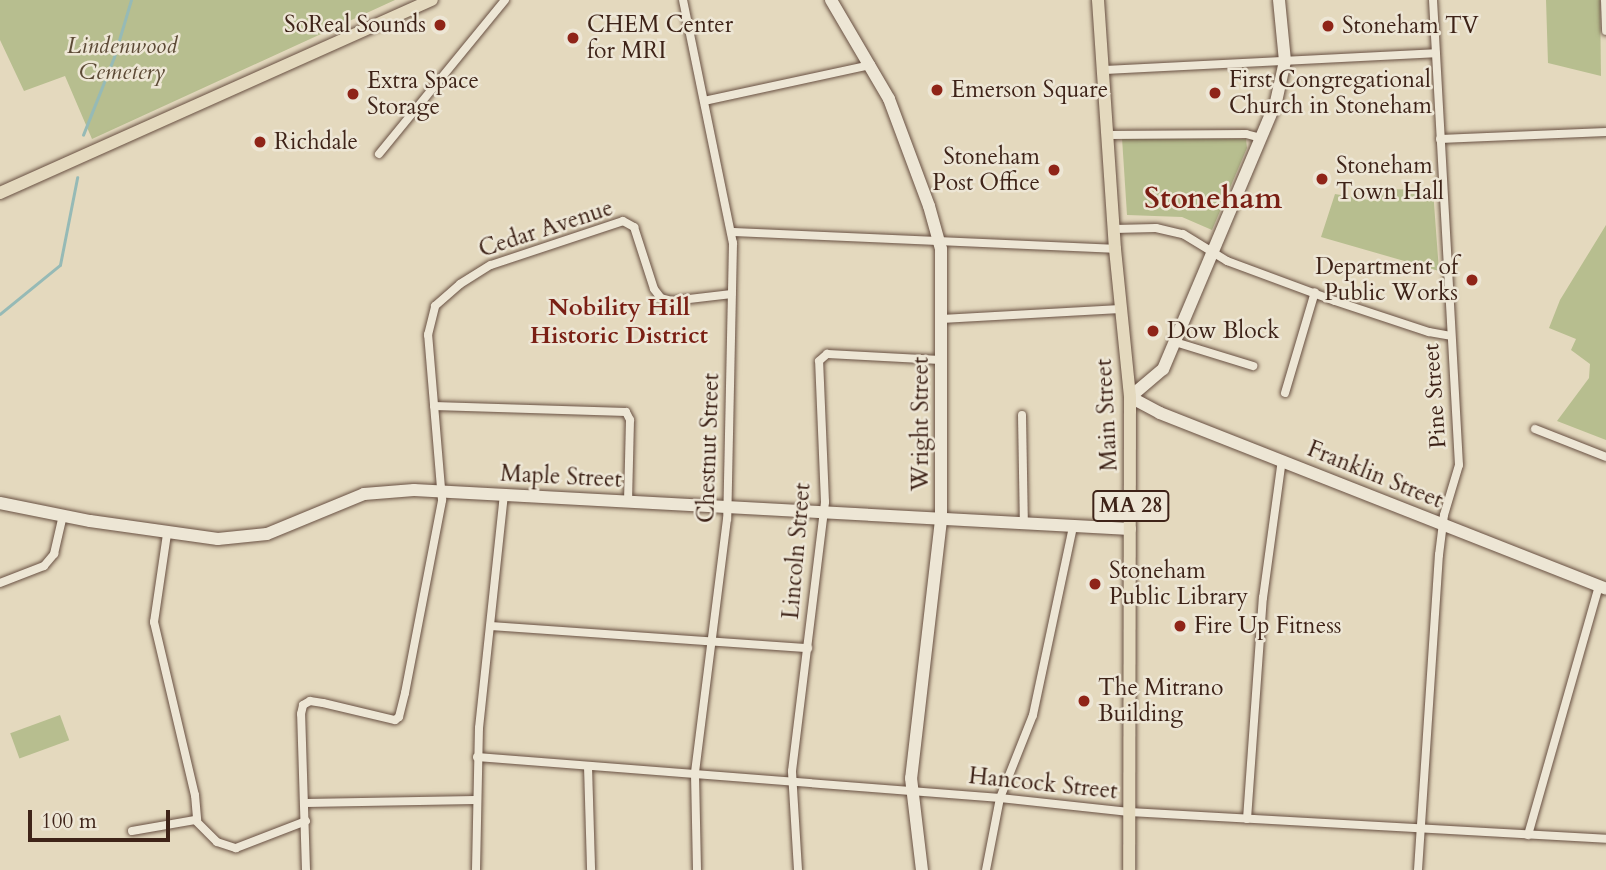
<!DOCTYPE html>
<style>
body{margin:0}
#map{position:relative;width:1606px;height:870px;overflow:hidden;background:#e4d9be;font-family:Cardo,serif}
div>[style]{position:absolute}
.green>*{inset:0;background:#b7be8f;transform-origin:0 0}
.stream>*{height:2.5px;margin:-1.25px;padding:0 1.25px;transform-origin:1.25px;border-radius:1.25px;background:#96bab6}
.roads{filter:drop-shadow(0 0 2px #685042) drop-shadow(0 0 2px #685042)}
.street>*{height:8px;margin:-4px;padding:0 4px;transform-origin:4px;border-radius:4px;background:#ede6d5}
.secondary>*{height:12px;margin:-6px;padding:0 6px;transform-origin:6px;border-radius:6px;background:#ede6d5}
.primary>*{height:12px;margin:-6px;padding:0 6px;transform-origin:6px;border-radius:6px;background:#e4d9be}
.dots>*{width:19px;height:19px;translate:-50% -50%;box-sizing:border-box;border:4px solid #ede6d5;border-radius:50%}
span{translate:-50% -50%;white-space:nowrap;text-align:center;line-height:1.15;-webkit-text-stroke:5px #ede6d5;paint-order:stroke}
.shield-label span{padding:2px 5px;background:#ede6d5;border:2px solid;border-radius:5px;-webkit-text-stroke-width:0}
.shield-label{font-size:21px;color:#3e2318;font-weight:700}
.poi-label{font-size:23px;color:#3e2318}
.right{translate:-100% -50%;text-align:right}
.left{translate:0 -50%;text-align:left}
.park-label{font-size:23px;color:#5c4a36;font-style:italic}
.street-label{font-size:23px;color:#3e2318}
.neighbourhood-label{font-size:24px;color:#7a1f14;font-weight:700}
.district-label{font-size:30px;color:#7a1f14;font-weight:700}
.scale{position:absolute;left:28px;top:810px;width:142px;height:32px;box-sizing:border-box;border:4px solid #3e2318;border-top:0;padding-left:9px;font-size:21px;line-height:24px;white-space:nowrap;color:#3e2318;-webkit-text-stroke:5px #ede6d5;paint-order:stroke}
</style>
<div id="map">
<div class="green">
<div style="clip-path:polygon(0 0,395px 0,92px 139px,65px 76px,24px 91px,0 40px)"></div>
<div style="clip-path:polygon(1546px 0,1600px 0,1601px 76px,1548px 63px)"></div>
<div style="clip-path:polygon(1122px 138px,1246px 139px,1247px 148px,1212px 230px,1182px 217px,1127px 215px)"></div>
<div style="clip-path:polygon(1383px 189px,1433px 190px,1439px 271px,1321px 237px,1335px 194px,1375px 201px)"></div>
<div style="clip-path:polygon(1606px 225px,1606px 440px,1557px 421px,1589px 378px,1590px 364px,1571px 350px,1576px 339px,1549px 328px,1560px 300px)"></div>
<div style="left:60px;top:715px;width:27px;height:53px;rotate:70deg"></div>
</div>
<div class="stream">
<div style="left:83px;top:135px;width:84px;rotate:-68.3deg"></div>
<div style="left:114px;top:57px;width:59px;rotate:-73.4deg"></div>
<div style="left:0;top:314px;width:77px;rotate:-39.2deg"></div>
<div style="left:60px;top:265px;width:89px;rotate:-78.9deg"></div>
</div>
<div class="roads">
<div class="street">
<div style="left:683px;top:0;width:248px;rotate:78.4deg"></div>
<div style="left:733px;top:243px;width:276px;rotate:91.2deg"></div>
<div style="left:727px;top:519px;width:257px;rotate:97.2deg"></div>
<div style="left:695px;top:774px;width:96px;rotate:88.8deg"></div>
<div style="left:1605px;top:0;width:31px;rotate:88deg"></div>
<div style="left:1104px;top:70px;width:332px;rotate:-2.9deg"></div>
<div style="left:704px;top:101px;width:171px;rotate:-12.2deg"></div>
<div style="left:1108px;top:135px;width:138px;rotate:-0.4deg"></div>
<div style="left:1246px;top:134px;width:16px;rotate:15deg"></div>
<div style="left:1440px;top:139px;width:166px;rotate:-2.4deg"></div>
<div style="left:379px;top:154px;width:199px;rotate:-50.7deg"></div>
<div style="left:1114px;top:229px;width:42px;rotate:-1.4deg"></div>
<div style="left:1156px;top:228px;width:28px;rotate:13deg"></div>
<div style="left:1183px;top:234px;width:52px;rotate:31.5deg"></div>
<div style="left:1227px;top:261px;width:115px;rotate:20.3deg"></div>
<div style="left:1335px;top:301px;width:99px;rotate:18.3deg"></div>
<div style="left:1429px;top:332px;width:22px;rotate:10deg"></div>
<div style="left:732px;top:232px;width:383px;rotate:2.5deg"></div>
<div style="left:941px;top:319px;width:180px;rotate:-3.2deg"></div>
<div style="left:1175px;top:342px;width:82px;rotate:17.1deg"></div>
<div style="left:1285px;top:393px;width:105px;rotate:-73.5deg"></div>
<div style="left:434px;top:406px;width:192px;rotate:1.8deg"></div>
<div style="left:626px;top:412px;width:9px;rotate:63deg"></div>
<div style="left:630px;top:420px;width:82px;rotate:91.4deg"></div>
<div style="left:1022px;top:415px;width:110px;rotate:89deg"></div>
<div style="left:1535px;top:429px;width:76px;rotate:21.5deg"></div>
<div style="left:167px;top:534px;width:89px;rotate:98.4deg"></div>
<div style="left:154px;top:622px;width:178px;rotate:76.7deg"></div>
<div style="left:195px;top:795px;width:25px;rotate:85deg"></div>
<div style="left:0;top:583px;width:47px;rotate:-21.1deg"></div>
<div style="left:44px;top:566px;width:16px;rotate:-50deg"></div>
<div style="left:54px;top:554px;width:39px;rotate:-77deg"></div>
<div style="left:491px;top:626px;width:318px;rotate:4deg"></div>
<div style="left:477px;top:757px;width:525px;rotate:4.48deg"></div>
<div style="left:1000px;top:798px;width:130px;rotate:6.2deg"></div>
<div style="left:1129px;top:812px;width:478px;rotate:3.2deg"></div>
<div style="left:588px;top:766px;width:104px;rotate:88.3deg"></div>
<div style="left:306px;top:803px;width:169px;rotate:-1deg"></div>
<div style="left:1247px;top:819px;width:222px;rotate:-85.9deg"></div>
<div style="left:1263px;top:598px;width:139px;rotate:-82.2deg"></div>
<div style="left:132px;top:831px;width:64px;rotate:-9.9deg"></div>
<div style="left:195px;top:820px;width:31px;rotate:45deg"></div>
<div style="left:217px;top:842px;width:20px;rotate:18deg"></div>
<div style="left:236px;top:848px;width:75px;rotate:-21.1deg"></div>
<div style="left:1528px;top:835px;width:259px;rotate:-74.1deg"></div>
<div style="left:306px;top:870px;width:156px;rotate:-91.8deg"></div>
<div style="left:301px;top:714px;width:9px;rotate:-77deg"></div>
<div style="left:303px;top:705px;width:8px;rotate:-30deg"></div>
<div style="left:310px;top:701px;width:13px;rotate:9deg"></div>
<div style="left:323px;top:703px;width:74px;rotate:13.3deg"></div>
<div style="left:395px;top:720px;width:5px;rotate:-37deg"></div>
<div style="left:399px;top:717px;width:25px;rotate:-76deg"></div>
<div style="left:405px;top:693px;width:197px;rotate:-79.1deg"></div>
<div style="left:442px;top:500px;width:166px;rotate:-94.8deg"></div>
<div style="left:428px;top:335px;width:30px;rotate:-76deg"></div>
<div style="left:435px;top:306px;width:33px;rotate:-41deg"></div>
<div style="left:460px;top:284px;width:36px;rotate:-32deg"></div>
<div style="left:491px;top:265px;width:139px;rotate:-18.4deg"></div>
<div style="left:623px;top:221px;width:13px;rotate:29deg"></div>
<div style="left:634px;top:227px;width:65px;rotate:72.1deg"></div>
<div style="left:654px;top:289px;width:11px;rotate:52deg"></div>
<div style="left:661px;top:298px;width:11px;rotate:15deg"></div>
<div style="left:672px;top:301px;width:60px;rotate:-6.7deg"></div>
<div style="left:476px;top:870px;width:142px;rotate:-88.8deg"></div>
<div style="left:479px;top:728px;width:234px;rotate:-83.9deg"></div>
<div style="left:798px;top:870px;width:99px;rotate:-93.5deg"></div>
<div style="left:792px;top:771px;width:271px;rotate:-83deg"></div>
<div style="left:825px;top:502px;width:141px;rotate:-92.4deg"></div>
<div style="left:819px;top:361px;width:11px;rotate:-41deg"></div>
<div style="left:827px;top:354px;width:114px;rotate:3deg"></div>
<div style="left:986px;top:870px;width:73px;rotate:-79deg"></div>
<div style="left:1000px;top:798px;width:89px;rotate:-68.3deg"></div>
<div style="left:1033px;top:715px;width:192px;rotate:-78deg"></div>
<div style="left:1418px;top:870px;width:316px;rotate:-86.2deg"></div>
<div style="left:1439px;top:555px;width:40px;rotate:-82.9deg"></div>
<div style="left:1444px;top:515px;width:52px;rotate:-73.3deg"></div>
<div style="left:1459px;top:465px;width:466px;rotate:-93.2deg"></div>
</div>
<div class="secondary">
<div style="left:831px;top:0;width:115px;rotate:59.6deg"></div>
<div style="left:889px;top:99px;width:114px;rotate:69.5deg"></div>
<div style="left:929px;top:206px;width:45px;rotate:74.4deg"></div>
<div style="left:941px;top:249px;width:271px;rotate:90deg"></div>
<div style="left:941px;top:520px;width:260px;rotate:96.6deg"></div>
<div style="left:911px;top:778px;width:93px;rotate:83.2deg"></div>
<div style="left:1279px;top:0;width:61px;rotate:84.4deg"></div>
<div style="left:1285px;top:61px;width:42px;rotate:102.4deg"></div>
<div style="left:1276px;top:102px;width:290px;rotate:112.9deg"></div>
<div style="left:1163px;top:369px;width:43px;rotate:139.7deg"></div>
<div style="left:1130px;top:397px;width:34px;rotate:28deg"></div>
<div style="left:1160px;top:413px;width:479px;rotate:21.5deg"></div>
<div style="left:0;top:503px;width:92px;rotate:11.3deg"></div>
<div style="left:90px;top:521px;width:129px;rotate:8deg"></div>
<div style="left:218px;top:539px;width:49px;rotate:-5.8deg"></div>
<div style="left:267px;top:534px;width:105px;rotate:-22.4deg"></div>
<div style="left:364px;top:494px;width:50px;rotate:-4.6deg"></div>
<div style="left:414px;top:490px;width:717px;rotate:3.12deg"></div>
</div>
<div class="primary">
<div style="left:1098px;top:0;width:250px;rotate:86.1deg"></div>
<div style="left:1115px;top:249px;width:149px;rotate:84.2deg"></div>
<div style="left:1130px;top:397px;width:473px;rotate:90.1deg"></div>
<div style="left:0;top:193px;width:473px;rotate:-24.1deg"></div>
</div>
</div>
<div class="dots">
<div style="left:440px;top:25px;background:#8f2418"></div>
<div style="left:1328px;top:26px;background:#8f2418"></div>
<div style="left:573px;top:38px;background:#8f2418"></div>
<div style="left:937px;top:90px;background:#8f2418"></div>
<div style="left:1215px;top:93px;background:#8f2418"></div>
<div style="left:353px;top:94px;background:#8f2418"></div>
<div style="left:260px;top:142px;background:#8f2418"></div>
<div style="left:1054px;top:170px;background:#8f2418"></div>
<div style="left:1322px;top:179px;background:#8f2418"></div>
<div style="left:1472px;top:280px;background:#8f2418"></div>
<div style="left:1153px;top:331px;background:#8f2418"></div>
<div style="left:1095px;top:584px;background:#8f2418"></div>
<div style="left:1180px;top:626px;background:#8f2418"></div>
<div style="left:1084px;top:701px;background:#8f2418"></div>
</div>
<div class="shield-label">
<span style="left:1131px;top:506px">MA 28</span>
</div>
<div class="poi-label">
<span class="right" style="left:426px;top:25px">SoReal Sounds</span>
<span class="left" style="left:587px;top:38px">CHEM Center<br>for MRI</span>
<span class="left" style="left:1342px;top:26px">Stoneham TV</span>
<span class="left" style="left:1229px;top:93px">First Congregational<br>Church in Stoneham</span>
<span class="left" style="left:367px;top:94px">Extra Space<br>Storage</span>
<span class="left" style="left:951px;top:90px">Emerson Square</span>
<span class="left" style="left:274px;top:142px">Richdale</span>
<span class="right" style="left:1040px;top:170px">Stoneham<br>Post Office</span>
<span class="left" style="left:1336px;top:179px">Stoneham<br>Town Hall</span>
<span class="right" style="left:1458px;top:280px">Department of<br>Public Works</span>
<span class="left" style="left:1167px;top:331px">Dow Block</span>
<span class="left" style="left:1109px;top:584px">Stoneham<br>Public Library</span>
<span class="left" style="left:1194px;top:626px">Fire Up Fitness</span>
<span class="left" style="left:1098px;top:701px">The Mitrano<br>Building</span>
</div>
<div class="park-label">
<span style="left:122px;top:59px">Lindenwood<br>Cemetery</span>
</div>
<div class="street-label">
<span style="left:546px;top:229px;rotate:-18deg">Cedar Avenue</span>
<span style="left:1435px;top:396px;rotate:-94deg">Pine Street</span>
<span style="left:1107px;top:415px;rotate:-93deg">Main Street</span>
<span style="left:921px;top:424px;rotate:-90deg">Wright Street</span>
<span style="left:709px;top:448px;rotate:-88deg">Chestnut Street</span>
<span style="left:1375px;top:475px;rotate:22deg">Franklin Street</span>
<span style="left:561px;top:477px;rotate:3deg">Maple Street</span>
<span style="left:797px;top:551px;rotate:-85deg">Lincoln Street</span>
<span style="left:1043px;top:784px;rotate:6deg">Hancock Street</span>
</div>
<div class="neighbourhood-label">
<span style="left:619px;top:322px">Nobility Hill<br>Historic District</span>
</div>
<div class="district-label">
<span style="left:1213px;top:199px">Stoneham</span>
</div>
<div class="scale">100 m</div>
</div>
